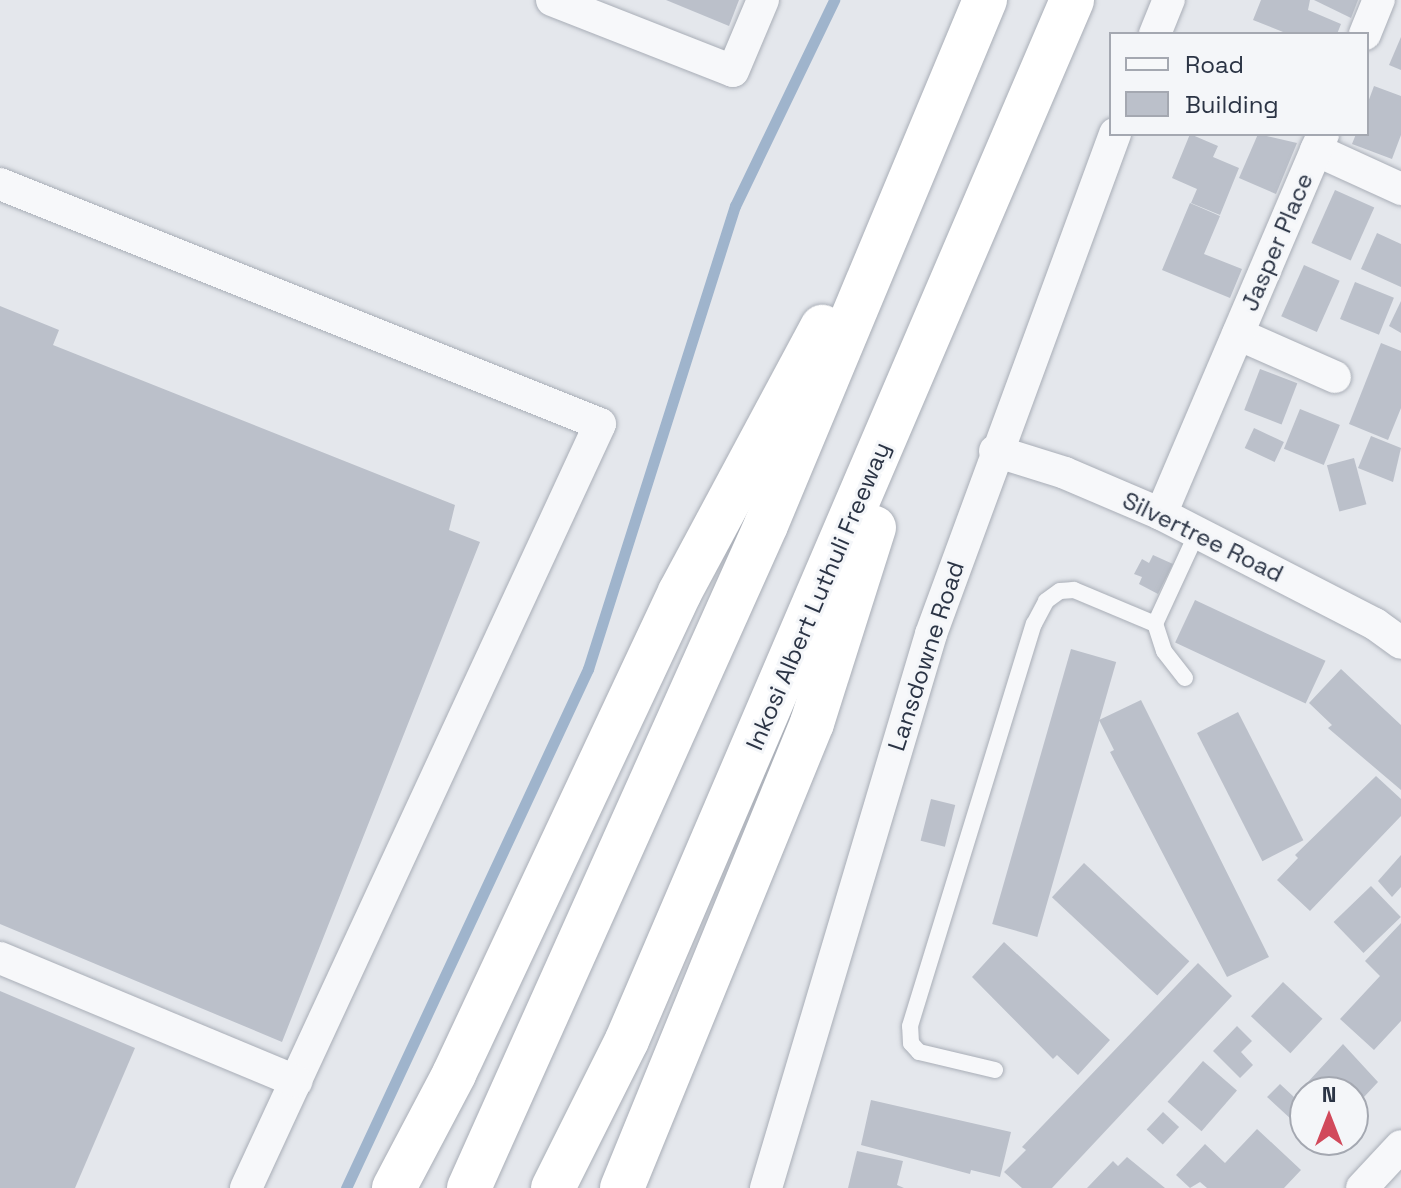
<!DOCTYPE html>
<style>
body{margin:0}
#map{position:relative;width:1401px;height:1188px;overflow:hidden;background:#e4e7ec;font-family:"Space Grotesk",sans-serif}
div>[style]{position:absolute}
.stream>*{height:11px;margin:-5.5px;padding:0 5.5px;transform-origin:5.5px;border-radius:5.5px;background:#9fb4cc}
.building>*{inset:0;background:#bbc0ca;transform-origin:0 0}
.roads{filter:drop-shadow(0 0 2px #a9aeb7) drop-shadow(0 0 2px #a9aeb7)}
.service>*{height:16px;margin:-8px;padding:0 8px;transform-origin:8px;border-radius:8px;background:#f7f8fa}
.minor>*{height:32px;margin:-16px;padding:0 16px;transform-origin:16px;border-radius:16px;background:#f7f8fa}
.motorway>*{height:44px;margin:-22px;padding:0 22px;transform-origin:22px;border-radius:22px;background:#fff}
span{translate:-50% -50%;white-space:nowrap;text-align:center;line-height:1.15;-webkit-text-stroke:6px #f4f6f9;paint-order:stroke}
.street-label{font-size:24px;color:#2b3445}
.legend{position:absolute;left:1109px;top:32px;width:260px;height:104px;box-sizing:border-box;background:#f4f6f9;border:2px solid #a4a8b1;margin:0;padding:10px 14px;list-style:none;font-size:24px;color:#2b3445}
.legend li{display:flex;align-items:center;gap:16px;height:40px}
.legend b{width:40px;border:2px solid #a4a8b1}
.north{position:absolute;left:1289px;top:1076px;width:80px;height:80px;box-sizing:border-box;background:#f4f6f9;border:2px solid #a4a8b1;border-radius:50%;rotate:0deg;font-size:22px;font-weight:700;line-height:32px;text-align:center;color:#2b3445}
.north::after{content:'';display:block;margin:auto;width:28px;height:36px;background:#d1495b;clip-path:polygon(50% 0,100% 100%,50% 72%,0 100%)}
</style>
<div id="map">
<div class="stream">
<div style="left:346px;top:1188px;width:573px;rotate:-65deg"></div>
<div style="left:588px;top:669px;width:486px;rotate:-72.4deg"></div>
<div style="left:735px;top:206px;width:229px;rotate:-64.3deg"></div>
</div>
<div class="building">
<div style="clip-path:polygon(666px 0,739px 0,729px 26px)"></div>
<div style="clip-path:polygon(1261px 0,1310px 0,1308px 10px,1341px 24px,1337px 34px,1288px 34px,1253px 20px)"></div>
<div style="clip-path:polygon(1314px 0,1358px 0,1351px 18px)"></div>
<div style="clip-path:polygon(1401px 37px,1401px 70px,1389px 65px)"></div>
<div style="clip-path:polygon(1374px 86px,1401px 96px,1401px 135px,1392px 159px,1352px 144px,1356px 134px,1367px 134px,1367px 105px)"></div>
<div style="clip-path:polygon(1190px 134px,1218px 146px,1213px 157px,1239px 168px,1220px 215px,1191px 203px,1197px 189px,1172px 178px)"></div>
<div style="clip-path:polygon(1258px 134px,1297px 143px,1276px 194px,1239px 178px)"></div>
<div style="left:1335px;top:190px;width:43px;height:58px;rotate:24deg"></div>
<div style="clip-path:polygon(1190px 203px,1220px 216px,1204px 254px,1242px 269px,1230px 298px,1162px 270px)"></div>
<div style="clip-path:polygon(1377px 233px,1401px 244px,1401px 287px,1361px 269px)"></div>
<div style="left:1304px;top:265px;width:39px;height:56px;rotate:24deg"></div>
<div style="left:1355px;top:282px;width:42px;height:40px;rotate:22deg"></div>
<div style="clip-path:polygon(1401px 301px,1401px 333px,1389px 326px)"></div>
<div style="clip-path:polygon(0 306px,59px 330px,53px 345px,455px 505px,449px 530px,480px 542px,282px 1042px,0 924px)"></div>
<div style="clip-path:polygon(1381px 343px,1401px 351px,1401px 408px,1388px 440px,1349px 424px)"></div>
<div style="left:1260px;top:369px;width:40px;height:44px;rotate:21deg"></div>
<div style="left:1300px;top:409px;width:43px;height:43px;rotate:22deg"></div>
<div style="left:1254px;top:428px;width:33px;height:22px;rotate:25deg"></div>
<div style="clip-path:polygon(1371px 436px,1401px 448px,1393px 482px,1358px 468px)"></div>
<div style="left:1354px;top:458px;width:48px;height:28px;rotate:75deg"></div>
<div style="clip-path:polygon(1153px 555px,1173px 564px,1158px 594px,1139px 584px,1142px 577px,1134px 574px,1142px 559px,1149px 563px)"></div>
<div style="left:1195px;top:600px;width:144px;height:47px;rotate:25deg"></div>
<div style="left:1071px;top:649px;width:47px;height:286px;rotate:16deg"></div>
<div style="clip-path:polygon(1341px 669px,1401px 725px,1401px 790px,1328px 728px,1332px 725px,1309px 703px)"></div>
<div style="clip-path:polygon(1141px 700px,1269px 957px,1227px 977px,1110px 752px,1114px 750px,1099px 720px)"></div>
<div style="left:1238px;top:712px;width:144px;height:46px;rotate:63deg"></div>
<div style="clip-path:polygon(1376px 776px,1401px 799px,1401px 816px,1310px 911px,1277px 880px,1298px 858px,1295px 855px)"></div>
<div style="left:931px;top:799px;width:25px;height:43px;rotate:14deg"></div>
<div style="clip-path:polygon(1401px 855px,1401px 887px,1392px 897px,1378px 881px)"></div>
<div style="left:1084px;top:863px;width:144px;height:47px;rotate:43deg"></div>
<div style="left:1371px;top:886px;width:43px;height:52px;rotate:46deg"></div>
<div style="clip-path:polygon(1401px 923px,1401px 1021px,1374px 1050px,1340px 1019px,1380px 976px,1365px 961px)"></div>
<div style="clip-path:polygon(1004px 942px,1110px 1040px,1078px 1075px,1057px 1055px,1053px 1059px,972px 977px)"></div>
<div style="clip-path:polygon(1198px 963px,1232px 996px,1052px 1188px,1022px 1188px,1004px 1172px,1026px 1150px,1022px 1147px)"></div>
<div style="left:1283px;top:982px;width:54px;height:47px;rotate:43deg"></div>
<div style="clip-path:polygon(0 991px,135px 1048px,75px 1188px,0 1188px)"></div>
<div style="clip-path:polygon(1237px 1026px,1252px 1041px,1241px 1052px,1253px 1065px,1240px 1078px,1213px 1051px)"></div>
<div style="clip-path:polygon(1343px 1044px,1378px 1082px,1364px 1097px,1352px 1086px,1347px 1092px,1305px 1092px,1305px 1132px,1267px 1097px,1280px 1084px,1294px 1097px)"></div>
<div style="left:1203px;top:1061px;width:45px;height:54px;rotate:41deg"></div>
<div style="clip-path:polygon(871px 1100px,1011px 1132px,1000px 1177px,971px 1170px,970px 1174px,861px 1145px)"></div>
<div style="left:1163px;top:1112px;width:22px;height:24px;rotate:43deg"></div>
<div style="clip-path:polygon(1257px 1129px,1301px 1170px,1284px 1188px,1207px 1188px,1200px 1182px,1190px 1188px,1176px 1175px,1205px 1144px,1225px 1163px)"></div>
<div style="clip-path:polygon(857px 1151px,903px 1161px,897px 1185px,904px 1188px,848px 1188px)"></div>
<div style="clip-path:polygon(1127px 1157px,1165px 1188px,1087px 1188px,1113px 1161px,1118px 1166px)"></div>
</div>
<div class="roads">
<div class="service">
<div style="left:1185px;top:678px;width:34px;rotate:-128deg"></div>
<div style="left:1164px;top:651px;width:28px;rotate:-108deg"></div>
<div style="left:1155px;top:624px;width:100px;rotate:-65.2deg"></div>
<div style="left:995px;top:1070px;width:78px;rotate:-166.7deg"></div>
<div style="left:919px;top:1052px;width:12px;rotate:-132deg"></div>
<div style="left:911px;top:1043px;width:17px;rotate:-93deg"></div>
<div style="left:910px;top:1026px;width:421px;rotate:-72.9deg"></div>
<div style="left:1034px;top:624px;width:26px;rotate:-62deg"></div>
<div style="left:1046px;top:601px;width:17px;rotate:-36deg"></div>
<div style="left:1060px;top:591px;width:14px;rotate:-4deg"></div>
<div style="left:1074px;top:590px;width:88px;rotate:22.8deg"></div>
</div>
<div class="minor">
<div style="left:552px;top:0;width:194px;rotate:21.4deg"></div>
<div style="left:733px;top:71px;width:77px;rotate:-67.1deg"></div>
<div style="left:1155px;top:34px;width:37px;rotate:-68deg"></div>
<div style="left:1365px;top:34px;width:37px;rotate:-68deg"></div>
<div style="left:1316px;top:150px;width:94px;rotate:24.6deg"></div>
<div style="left:0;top:184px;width:646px;rotate:21.8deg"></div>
<div style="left:600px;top:424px;width:842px;rotate:114.86deg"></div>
<div style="left:1238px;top:334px;width:106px;rotate:23.9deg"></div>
<div style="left:995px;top:451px;width:73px;rotate:17.4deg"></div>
<div style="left:1065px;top:473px;width:104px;rotate:23.1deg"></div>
<div style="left:1161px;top:514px;width:241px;rotate:27.2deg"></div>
<div style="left:1375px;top:624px;width:32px;rotate:36deg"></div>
<div style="left:1161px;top:514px;width:413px;rotate:-66.9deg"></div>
<div style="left:0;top:958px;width:321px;rotate:22.6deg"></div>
<div style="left:766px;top:1188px;width:578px;rotate:-73.41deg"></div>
<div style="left:931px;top:634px;width:533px;rotate:-69.8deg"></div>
<div style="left:1362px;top:1188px;width:57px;rotate:-47.1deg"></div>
</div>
<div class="motorway">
<div style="left:394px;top:1188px;width:129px;rotate:-62.2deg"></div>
<div style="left:454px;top:1074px;width:532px;rotate:-64.88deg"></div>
<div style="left:680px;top:592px;width:301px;rotate:-61.8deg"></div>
<div style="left:469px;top:1188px;width:726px;rotate:-65.87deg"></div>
<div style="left:766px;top:525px;width:569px;rotate:-67.36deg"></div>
<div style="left:553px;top:1188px;width:165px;rotate:-63.4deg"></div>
<div style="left:627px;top:1040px;width:1131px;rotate:-66.83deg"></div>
<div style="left:622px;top:1188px;width:502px;rotate:-67.77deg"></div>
<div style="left:812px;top:723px;width:205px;rotate:-72.4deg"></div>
</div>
</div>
<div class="street-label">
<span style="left:1277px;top:242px;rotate:-67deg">Jasper Place</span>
<span style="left:1203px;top:537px;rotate:26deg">Silvertree Road</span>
<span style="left:818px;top:596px;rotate:-67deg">Inkosi Albert Luthuli Freeway</span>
<span style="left:926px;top:656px;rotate:-72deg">Lansdowne Road</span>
</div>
<ul class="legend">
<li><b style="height:10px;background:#f7f8fa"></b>Road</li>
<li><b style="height:22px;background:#bbc0ca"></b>Building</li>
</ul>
<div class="north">N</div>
</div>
